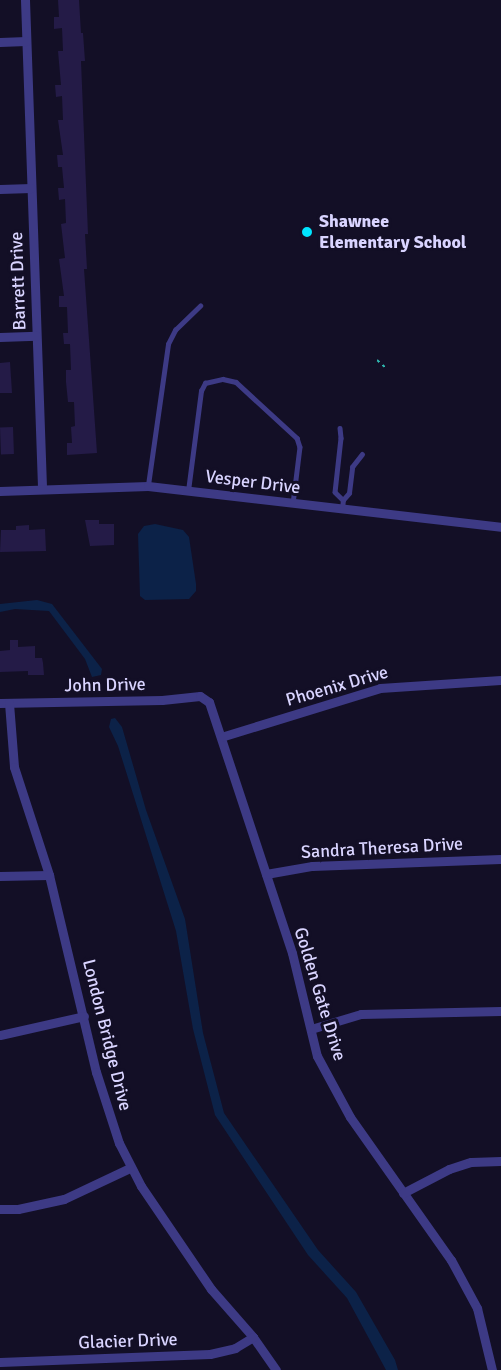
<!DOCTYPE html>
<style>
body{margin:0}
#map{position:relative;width:501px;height:1370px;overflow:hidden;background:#130f26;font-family:Signika,sans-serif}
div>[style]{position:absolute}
.water>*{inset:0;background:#0c2248}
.building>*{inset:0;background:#241b47;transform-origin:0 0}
.path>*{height:2px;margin-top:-1px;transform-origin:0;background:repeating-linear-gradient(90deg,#2fb8b0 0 3px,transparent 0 7.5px)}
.service>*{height:4.5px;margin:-2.25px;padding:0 2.25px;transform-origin:2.25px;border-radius:2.25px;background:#3d3a85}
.minor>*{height:9px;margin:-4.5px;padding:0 4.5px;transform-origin:4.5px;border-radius:4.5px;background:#3d3a85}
.dots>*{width:16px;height:16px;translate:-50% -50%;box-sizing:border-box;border:3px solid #130f26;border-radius:50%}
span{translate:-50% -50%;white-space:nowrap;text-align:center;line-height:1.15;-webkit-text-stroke:6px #130f26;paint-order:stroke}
.poi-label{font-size:18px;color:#d9d4ff;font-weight:700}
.left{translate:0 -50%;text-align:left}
.street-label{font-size:18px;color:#d9d4ff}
</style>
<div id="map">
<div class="water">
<div style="clip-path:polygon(155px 524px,183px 530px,189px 537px,196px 584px,196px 591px,189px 599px,145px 600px,140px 596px,138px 534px,144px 526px)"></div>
<div style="clip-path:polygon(37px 600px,52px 604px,102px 669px,101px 675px,92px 677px,85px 659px,49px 611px,15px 609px,0 612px,0 604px)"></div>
<div style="clip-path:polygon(115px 718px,122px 727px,146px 810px,185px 919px,203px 1033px,224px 1113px,318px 1250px,356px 1292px,395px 1360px,398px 1370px,386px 1370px,347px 1298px,308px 1255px,215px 1115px,193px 1029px,176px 931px,118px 746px,109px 727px,111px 719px)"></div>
</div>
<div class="building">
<div style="clip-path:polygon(58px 0,79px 0,81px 33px,83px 33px,85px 61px,81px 61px,88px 234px,85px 234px,87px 269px,84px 269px,97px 453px,67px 455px,67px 443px,72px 443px,71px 427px,75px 426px,74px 402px,68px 402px,66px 382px,66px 370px,71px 370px,70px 344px,64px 344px,63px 333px,68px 333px,67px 307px,59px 307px,59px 296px,64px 296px,59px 259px,65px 258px,61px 224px,66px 223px,65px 199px,59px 200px,58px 188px,64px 188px,62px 167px,58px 167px,57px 155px,63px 155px,58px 120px,63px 120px,62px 96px,56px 97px,55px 85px,61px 85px,58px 51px,63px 51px,62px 28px,54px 29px,54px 17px,59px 17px)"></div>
<div style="clip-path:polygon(10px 362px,12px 393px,0 393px,0 363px)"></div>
<div style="left:13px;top:427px;width:27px;height:13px;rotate:88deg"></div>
<div style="clip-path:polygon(85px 520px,99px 520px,99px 524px,114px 524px,114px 545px,90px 546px)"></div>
<div style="clip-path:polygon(29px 525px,29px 530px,45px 529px,46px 551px,0 552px,1px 530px,16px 530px,16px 526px)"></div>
<div style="clip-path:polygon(10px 640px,18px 640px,18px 647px,35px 646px,35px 658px,42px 658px,43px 663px,44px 675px,28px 675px,28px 671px,0 672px,0 651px,10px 650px)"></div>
</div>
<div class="path">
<div style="left:377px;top:360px;width:15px;rotate:42deg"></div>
</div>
<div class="service">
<div style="left:340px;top:428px;width:10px;rotate:84deg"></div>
<div style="left:341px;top:438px;width:54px;rotate:96.3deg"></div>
<div style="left:335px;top:492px;width:11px;rotate:45deg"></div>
<div style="left:148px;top:485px;width:142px;rotate:-81.9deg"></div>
<div style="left:168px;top:344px;width:16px;rotate:-63deg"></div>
<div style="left:175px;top:330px;width:35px;rotate:-44deg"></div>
<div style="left:188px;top:491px;width:101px;rotate:-82.6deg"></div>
<div style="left:201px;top:391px;width:9px;rotate:-63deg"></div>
<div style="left:205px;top:383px;width:18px;rotate:-13deg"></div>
<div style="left:223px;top:379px;width:13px;rotate:13deg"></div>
<div style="left:236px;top:382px;width:83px;rotate:42.6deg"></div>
<div style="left:297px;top:438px;width:9px;rotate:72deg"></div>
<div style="left:300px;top:447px;width:57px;rotate:97deg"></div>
<div style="left:342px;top:509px;width:9px;rotate:-84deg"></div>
<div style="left:343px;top:500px;width:9px;rotate:-49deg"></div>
<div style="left:349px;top:493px;width:26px;rotate:-83deg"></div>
<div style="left:352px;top:467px;width:16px;rotate:-52deg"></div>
</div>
<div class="minor">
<div style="left:25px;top:0;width:489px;rotate:88deg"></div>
<div style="left:0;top:42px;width:26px;rotate:-2deg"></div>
<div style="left:0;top:189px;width:31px;rotate:-2deg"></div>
<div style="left:0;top:337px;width:36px;rotate:-2deg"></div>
<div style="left:0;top:491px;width:148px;rotate:-1.9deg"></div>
<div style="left:148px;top:486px;width:355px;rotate:6.6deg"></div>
<div style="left:0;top:703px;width:162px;rotate:-1.1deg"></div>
<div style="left:162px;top:700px;width:38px;rotate:-6deg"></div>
<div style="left:200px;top:696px;width:11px;rotate:34deg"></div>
<div style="left:209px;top:702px;width:264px;rotate:71.7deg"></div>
<div style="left:292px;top:953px;width:106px;rotate:76.4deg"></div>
<div style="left:317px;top:1056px;width:69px;rotate:61.6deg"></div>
<div style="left:350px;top:1117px;width:175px;rotate:54.8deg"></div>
<div style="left:451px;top:1260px;width:55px;rotate:61.6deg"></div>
<div style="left:477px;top:1308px;width:64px;rotate:76.4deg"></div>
<div style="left:9px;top:703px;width:64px;rotate:85.5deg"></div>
<div style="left:14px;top:767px;width:114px;rotate:72deg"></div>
<div style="left:49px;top:875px;width:203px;rotate:76.6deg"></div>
<div style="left:96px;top:1072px;width:75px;rotate:72.1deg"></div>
<div style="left:119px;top:1143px;width:48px;rotate:62.9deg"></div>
<div style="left:141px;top:1186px;width:125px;rotate:55.8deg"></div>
<div style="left:211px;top:1289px;width:64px;rotate:48.8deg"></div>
<div style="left:253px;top:1337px;width:40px;rotate:55.1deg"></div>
<div style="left:221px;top:737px;width:166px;rotate:-17.1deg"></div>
<div style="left:380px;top:688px;width:121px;rotate:-3.8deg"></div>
<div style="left:266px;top:874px;width:47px;rotate:-9.9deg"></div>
<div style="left:312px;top:866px;width:189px;rotate:-2.1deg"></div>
<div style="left:0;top:876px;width:49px;rotate:-1.2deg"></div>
<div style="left:311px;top:1029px;width:52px;rotate:-16.7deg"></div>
<div style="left:361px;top:1014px;width:140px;rotate:-1.2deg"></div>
<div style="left:0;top:1035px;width:86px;rotate:-12.7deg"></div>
<div style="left:403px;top:1193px;width:52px;rotate:-27.6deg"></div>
<div style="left:449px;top:1169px;width:23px;rotate:-18deg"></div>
<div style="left:471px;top:1162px;width:30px;rotate:-2deg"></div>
<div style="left:0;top:1209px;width:18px"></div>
<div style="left:18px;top:1209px;width:47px;rotate:-12.3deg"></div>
<div style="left:64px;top:1199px;width:73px;rotate:-25.2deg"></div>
<div style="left:0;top:1362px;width:210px;rotate:-2.2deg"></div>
<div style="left:210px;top:1354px;width:26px;rotate:-13deg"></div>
<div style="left:235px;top:1348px;width:21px;rotate:-31deg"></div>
</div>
<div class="dots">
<div style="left:307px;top:232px;background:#00e5ff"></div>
</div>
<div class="poi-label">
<span class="left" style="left:319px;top:232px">Shawnee<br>Elementary School</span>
</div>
<div class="street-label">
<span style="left:18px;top:281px;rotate:-92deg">Barrett Drive</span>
<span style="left:253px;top:482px;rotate:7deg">Vesper Drive</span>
<span style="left:105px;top:685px;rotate:-1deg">John Drive</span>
<span style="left:337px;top:686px;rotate:-16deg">Phoenix Drive</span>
<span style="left:382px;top:848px;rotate:-3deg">Sandra Theresa Drive</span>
<span style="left:320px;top:994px;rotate:73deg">Golden Gate Drive</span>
<span style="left:107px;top:1035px;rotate:76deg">London Bridge Drive</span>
<span style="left:128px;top:1341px;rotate:-2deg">Glacier Drive</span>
</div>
</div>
